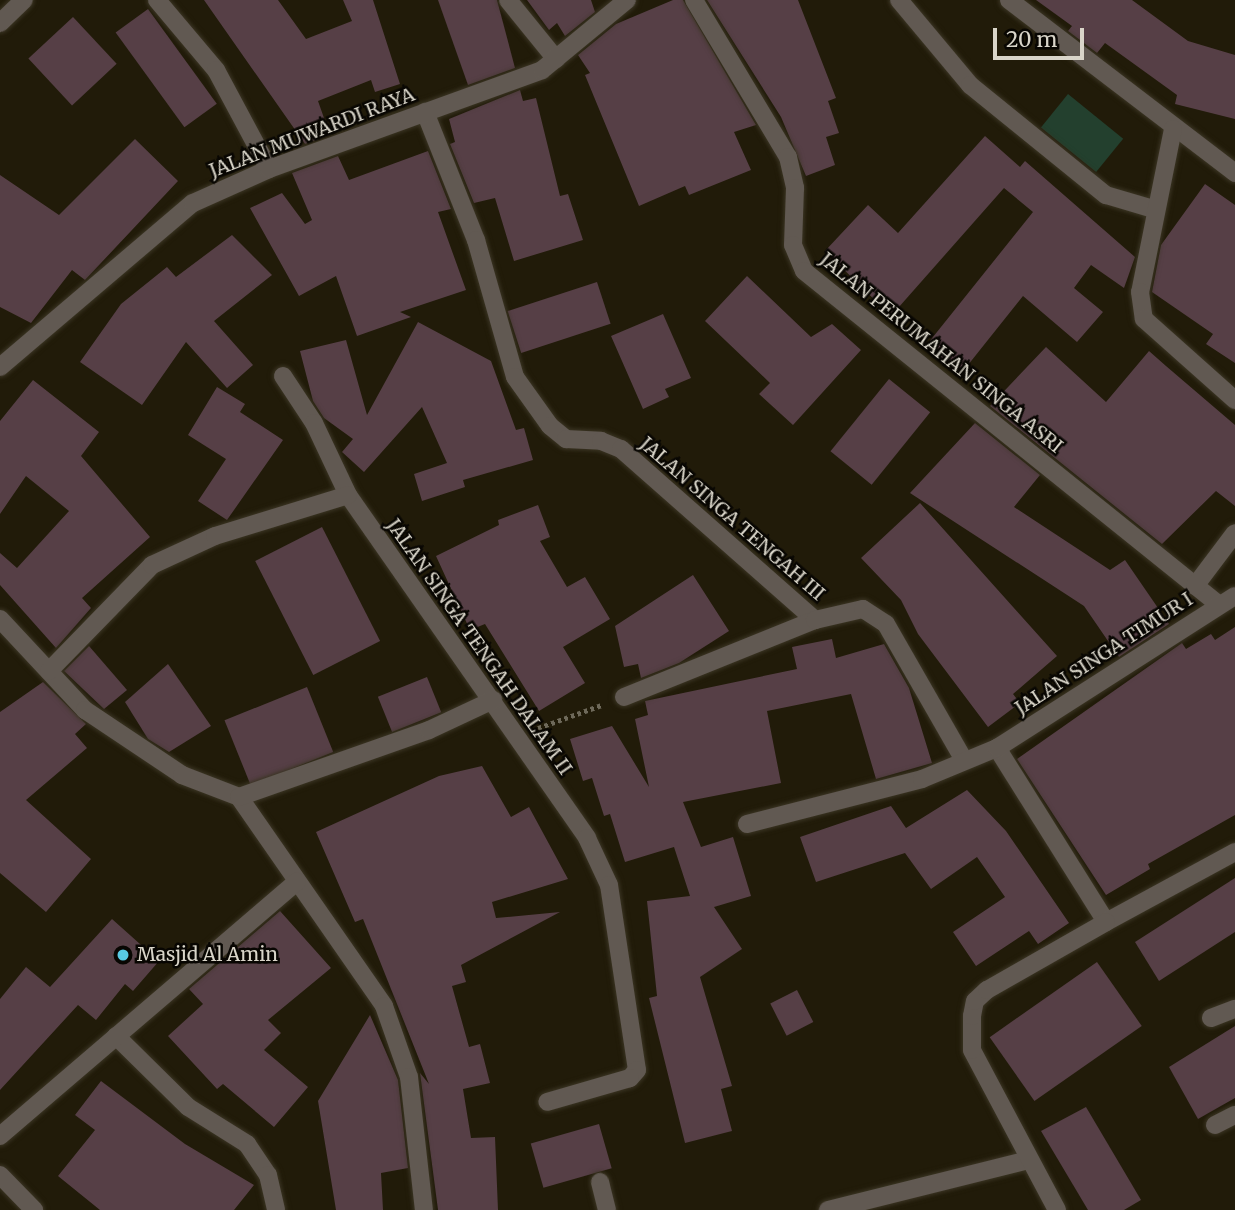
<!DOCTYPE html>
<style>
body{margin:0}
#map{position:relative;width:1235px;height:1210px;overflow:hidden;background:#211b09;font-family:Merriweather,serif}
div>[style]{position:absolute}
.green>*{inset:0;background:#23402e;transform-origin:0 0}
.building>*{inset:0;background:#563f46;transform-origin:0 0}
.path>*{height:4.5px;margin-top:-2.25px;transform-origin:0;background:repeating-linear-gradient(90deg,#6e695a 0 3.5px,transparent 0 7px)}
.roads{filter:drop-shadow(0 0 2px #3b3524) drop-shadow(0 0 2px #3b3524)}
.street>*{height:18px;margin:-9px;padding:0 9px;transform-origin:9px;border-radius:9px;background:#615952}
.dots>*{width:19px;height:19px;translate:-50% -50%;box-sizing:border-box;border:4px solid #080602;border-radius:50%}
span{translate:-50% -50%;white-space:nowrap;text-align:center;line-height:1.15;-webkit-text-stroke:5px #080602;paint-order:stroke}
.street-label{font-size:19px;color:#d9d5c9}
.poi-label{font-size:19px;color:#d9d5c9}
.left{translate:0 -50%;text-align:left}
.scale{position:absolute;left:993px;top:28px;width:91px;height:32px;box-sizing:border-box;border:4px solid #d9d5c9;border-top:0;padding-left:9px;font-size:21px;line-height:24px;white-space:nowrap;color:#d9d5c9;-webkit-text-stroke:5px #080602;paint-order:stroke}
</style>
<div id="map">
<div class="green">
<div style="left:1068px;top:94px;width:71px;height:43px;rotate:39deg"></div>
</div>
<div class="building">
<div style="clip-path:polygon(204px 0,278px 0,306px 39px,352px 21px,343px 0,373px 0,400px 84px,375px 92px,371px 80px,318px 101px,330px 135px,305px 144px)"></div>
<div style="clip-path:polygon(438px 0,497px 0,515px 68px,468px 85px)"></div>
<div style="clip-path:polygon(527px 0,591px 0,595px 12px,565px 36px,557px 23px,549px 30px)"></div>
<div style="clip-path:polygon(673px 0,683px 0,756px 125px,734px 132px,751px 170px,689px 195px,685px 186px,639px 206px,585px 75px,590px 73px,578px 55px,616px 24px)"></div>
<div style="clip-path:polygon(707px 0,798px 0,836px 98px,828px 101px,839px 133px,826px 137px,835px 165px,806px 176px,781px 117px)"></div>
<div style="clip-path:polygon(1036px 0,1132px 0,1188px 41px,1235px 55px,1235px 119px,1175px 104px,1177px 95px,1105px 43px,1097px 53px,1068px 31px,1072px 26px)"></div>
<div style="left:148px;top:9px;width:117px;height:40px;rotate:54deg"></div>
<div style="left:73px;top:17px;width:64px;height:61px;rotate:47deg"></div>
<div style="clip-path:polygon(520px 90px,523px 101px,536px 98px,560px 196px,568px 194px,583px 240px,514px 261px,495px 198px,474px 203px,450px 144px,455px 142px,449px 119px)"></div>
<div style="clip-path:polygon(985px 136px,1020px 167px,1025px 161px,1135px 257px,1124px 288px,1091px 265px,1074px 288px,1103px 312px,1077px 342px,1023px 296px,960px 375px,925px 347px,1033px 212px,1004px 188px,891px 316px,825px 251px,868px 205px,898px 233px)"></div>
<div style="clip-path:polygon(135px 139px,178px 181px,85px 280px,72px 270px,31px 323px,0 307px,0 175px,59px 215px)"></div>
<div style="clip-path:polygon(428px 151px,451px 209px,438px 212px,466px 290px,400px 312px,411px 317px,357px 336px,336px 276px,299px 296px,250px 208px,282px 193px,305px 224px,312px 220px,292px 173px,338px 156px,349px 180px)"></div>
<div style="clip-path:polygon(1205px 184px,1235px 205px,1235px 363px,1206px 344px,1213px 334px,1152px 292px,1161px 245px)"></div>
<div style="clip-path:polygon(232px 235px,272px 275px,214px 321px,253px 365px,227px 388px,186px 342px,142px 405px,80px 362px,121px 304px,167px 267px,176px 277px)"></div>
<div style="clip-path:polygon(747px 276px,811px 337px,832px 324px,861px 350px,793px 425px,759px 394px,770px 383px,705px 321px)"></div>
<div style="left:597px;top:282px;width:44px;height:94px;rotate:72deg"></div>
<div style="clip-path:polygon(663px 314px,691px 378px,665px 389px,669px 397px,643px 409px,611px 336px)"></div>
<div style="clip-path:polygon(418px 322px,491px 361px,516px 430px,524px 428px,533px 460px,463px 480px,465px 487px,422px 501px,414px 474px,447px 463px,422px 407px,364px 472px,342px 452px,353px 439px,324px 418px,313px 401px,300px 351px,346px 340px,367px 415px)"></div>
<div style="clip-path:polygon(1046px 347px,1106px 402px,1149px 351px,1166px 366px,1235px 425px,1235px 506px,1216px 491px,1162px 544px,990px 406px)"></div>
<div style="left:889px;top:379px;width:53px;height:93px;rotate:39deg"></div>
<div style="clip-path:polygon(33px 380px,99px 432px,81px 456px,150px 537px,82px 598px,91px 608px,56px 648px,0 585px,0 553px,17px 568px,69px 511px,26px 476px,0 514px,0 421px)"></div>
<div style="clip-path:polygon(217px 387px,245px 404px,240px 412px,283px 440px,227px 520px,198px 501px,226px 459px,188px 435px)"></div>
<div style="clip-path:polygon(975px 423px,1040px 475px,1014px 507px,1110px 570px,1125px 560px,1169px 624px,1119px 657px,1084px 606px,910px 493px)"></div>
<div style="clip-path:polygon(920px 503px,1057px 656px,1013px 694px,1020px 703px,988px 727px,918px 634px,901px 600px,861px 558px)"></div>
<div style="clip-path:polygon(538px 505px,550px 537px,540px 541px,567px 587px,585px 577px,610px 619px,563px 647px,585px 683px,539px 711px,485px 624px,470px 630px,436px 556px,499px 525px,498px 520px)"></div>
<div style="left:322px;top:527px;width:128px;height:75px;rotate:63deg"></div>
<div style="clip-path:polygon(693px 575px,729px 631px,679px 663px,641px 678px,638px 664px,624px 667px,615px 626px)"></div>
<div style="clip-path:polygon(1235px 627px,1235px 815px,1148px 864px,1150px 869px,1106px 895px,1017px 759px,1182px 643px,1186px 649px,1211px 634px,1215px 640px)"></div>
<div style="clip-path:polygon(832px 639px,836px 658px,884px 644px,909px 688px,932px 763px,876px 779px,851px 694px,767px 711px,781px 783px,683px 802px,701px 847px,733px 837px,751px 896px,714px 907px,742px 949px,700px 977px,732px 1086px,721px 1089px,732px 1131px,685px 1143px,649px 998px,657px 996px,647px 901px,690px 896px,674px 847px,625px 862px,610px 814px,604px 816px,592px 778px,583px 781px,570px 739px,612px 726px,649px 787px,635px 719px,648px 715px,645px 701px,797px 669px,792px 647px)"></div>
<div style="clip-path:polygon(89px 646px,127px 690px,104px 709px,64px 671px)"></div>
<div style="clip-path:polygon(168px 664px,211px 726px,169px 752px,148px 739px,125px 702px)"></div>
<div style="left:427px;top:677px;width:38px;height:53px;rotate:68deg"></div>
<div style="clip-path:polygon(43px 682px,86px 724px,75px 734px,87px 748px,26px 800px,91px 859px,46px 912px,0 873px,0 712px)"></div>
<div style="left:307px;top:687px;width:70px;height:89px;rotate:68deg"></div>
<div style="clip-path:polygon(482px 766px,511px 817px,529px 807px,568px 879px,492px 902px,496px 918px,560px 912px,461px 965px,466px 982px,452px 986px,469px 1047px,480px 1044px,490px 1083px,463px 1089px,471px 1138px,495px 1137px,498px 1210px,438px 1210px,420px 1073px,429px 1084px,363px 919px,355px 922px,316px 832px,439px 776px)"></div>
<div style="clip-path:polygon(967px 790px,1006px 831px,1069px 923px,1038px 944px,1029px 931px,976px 966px,953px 932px,1005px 897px,977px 857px,931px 889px,905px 853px,816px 882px,800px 837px,891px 806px,906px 828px)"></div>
<div style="clip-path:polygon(1235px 878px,1235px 932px,1159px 981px,1135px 942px)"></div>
<div style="clip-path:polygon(280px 911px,331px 968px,268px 1020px,281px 1033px,264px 1050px,308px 1087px,274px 1127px,223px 1084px,217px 1089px,168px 1036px,203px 1004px,189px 989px)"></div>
<div style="clip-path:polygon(112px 919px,159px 961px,133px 991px,125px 984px,96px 1020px,78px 1005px,0 1090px,0 999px,26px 967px,50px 987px)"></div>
<div style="left:1097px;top:962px;width:78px;height:131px;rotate:55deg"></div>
<div style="left:797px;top:990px;width:36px;height:30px;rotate:63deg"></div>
<div style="clip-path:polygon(370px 1015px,398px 1080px,408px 1168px,381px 1173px,383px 1210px,336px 1210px,318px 1101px)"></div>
<div style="clip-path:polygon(1235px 1026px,1235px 1098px,1198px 1119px,1169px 1067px)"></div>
<div style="clip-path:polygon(101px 1081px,185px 1144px,254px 1185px,234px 1210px,100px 1210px,58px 1176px,95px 1130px,75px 1115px)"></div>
<div style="clip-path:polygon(1086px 1107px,1141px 1200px,1124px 1210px,1088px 1210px,1041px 1131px)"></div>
<div style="left:599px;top:1124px;width:46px;height:71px;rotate:74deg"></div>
</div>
<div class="path">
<div style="left:538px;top:728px;width:68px;rotate:-19.8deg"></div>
</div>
<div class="roads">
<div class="street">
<div style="left:157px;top:0;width:92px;rotate:49.9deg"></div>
<div style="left:216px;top:70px;width:112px;rotate:61.8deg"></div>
<div style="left:508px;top:0;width:76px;rotate:50.9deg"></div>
<div style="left:694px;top:0;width:183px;rotate:59.1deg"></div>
<div style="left:788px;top:157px;width:32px;rotate:77deg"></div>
<div style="left:795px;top:188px;width:57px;rotate:92deg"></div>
<div style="left:793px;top:245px;width:28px;rotate:67deg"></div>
<div style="left:804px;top:271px;width:531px;rotate:38.81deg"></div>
<div style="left:899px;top:0;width:111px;rotate:50.1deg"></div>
<div style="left:970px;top:85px;width:175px;rotate:39deg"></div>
<div style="left:1106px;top:195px;width:49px;rotate:16.6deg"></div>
<div style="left:1009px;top:0;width:285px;rotate:37.4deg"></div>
<div style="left:0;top:23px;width:33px;rotate:-44deg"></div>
<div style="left:425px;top:112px;width:138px;rotate:68.3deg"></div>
<div style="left:476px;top:240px;width:142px;rotate:74.1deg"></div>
<div style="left:515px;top:377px;width:60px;rotate:54.5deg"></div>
<div style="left:550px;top:426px;width:21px;rotate:39deg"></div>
<div style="left:566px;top:439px;width:35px;rotate:3deg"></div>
<div style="left:601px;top:441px;width:22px;rotate:22deg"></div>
<div style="left:621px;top:449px;width:259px;rotate:41.4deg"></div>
<div style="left:1173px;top:129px;width:166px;rotate:101.4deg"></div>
<div style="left:1140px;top:292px;width:27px;rotate:82deg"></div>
<div style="left:1144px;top:319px;width:122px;rotate:41.7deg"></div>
<div style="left:0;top:367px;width:253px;rotate:-40.4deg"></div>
<div style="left:193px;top:203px;width:83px;rotate:-24.1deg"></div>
<div style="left:269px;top:169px;width:290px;rotate:-19.9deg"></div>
<div style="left:542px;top:70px;width:110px;rotate:-39.5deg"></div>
<div style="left:283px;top:376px;width:56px;rotate:56.6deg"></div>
<div style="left:314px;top:423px;width:80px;rotate:64.7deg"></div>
<div style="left:348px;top:495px;width:418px;rotate:55.1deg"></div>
<div style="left:587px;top:838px;width:52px;rotate:64.9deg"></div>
<div style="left:609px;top:885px;width:187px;rotate:81.4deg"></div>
<div style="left:637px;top:1070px;width:11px;rotate:131deg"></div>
<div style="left:630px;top:1078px;width:86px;rotate:163.9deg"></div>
<div style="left:1195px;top:586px;width:66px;rotate:-53deg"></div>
<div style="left:0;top:619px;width:125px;rotate:47deg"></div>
<div style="left:85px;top:710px;width:117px;rotate:33.8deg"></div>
<div style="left:182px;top:775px;width:61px;rotate:21.1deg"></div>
<div style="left:239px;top:797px;width:254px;rotate:55.2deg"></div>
<div style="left:384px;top:1006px;width:75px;rotate:70.6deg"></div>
<div style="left:409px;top:1077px;width:134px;rotate:83.6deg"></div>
<div style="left:49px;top:671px;width:148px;rotate:-45.8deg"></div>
<div style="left:152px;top:565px;width:69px;rotate:-24.7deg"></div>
<div style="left:215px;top:536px;width:139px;rotate:-17.1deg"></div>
<div style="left:624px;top:697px;width:206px;rotate:-22deg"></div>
<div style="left:815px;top:620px;width:49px;rotate:-12.9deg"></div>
<div style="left:863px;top:609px;width:27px;rotate:33deg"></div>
<div style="left:886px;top:624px;width:157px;rotate:60.2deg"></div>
<div style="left:997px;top:748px;width:205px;rotate:57.9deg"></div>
<div style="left:1106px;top:922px;width:147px;rotate:-28.5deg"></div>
<div style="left:239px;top:797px;width:201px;rotate:-19.4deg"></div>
<div style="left:429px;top:730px;width:71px;rotate:-25.1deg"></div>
<div style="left:747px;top:824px;width:181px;rotate:-14.4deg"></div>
<div style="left:922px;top:779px;width:81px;rotate:-22.5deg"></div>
<div style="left:997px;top:748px;width:282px;rotate:-32.6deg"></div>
<div style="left:1211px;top:1018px;width:26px;rotate:-21deg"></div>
<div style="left:116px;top:1036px;width:101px;rotate:44.6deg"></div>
<div style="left:188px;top:1107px;width:70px;rotate:32.1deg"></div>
<div style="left:247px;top:1144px;width:37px;rotate:56deg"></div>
<div style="left:268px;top:1175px;width:36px;rotate:77deg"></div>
<div style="left:1215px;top:1125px;width:22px;rotate:-27deg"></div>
<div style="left:0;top:1136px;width:391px;rotate:-40.6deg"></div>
<div style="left:0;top:1175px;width:49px;rotate:45.8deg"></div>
<div style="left:600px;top:1182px;width:29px;rotate:76deg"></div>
<div style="left:828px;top:1210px;width:206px;rotate:-14deg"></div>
<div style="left:1057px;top:1210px;width:181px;rotate:-118deg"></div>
<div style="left:972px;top:1050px;width:34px;rotate:-90deg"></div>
<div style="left:972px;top:1016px;width:15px;rotate:-79deg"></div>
<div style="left:975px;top:1001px;width:16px;rotate:-43deg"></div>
<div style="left:987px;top:990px;width:137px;rotate:-29.7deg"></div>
</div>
</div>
<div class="dots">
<div style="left:123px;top:955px;background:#58c9e3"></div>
</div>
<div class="street-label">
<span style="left:312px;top:133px;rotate:-21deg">JALAN MUWARDI RAYA</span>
<span style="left:941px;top:353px;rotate:39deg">JALAN PERUMAHAN SINGA ASRI</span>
<span style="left:732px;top:519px;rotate:41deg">JALAN SINGA TENGAH III</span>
<span style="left:479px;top:647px;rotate:55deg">JALAN SINGA TENGAH DALAM II</span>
<span style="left:1104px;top:654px;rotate:-33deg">JALAN SINGA TIMUR I</span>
</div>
<div class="poi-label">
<span class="left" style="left:137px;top:955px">Masjid Al Amin</span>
</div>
<div class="scale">20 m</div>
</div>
